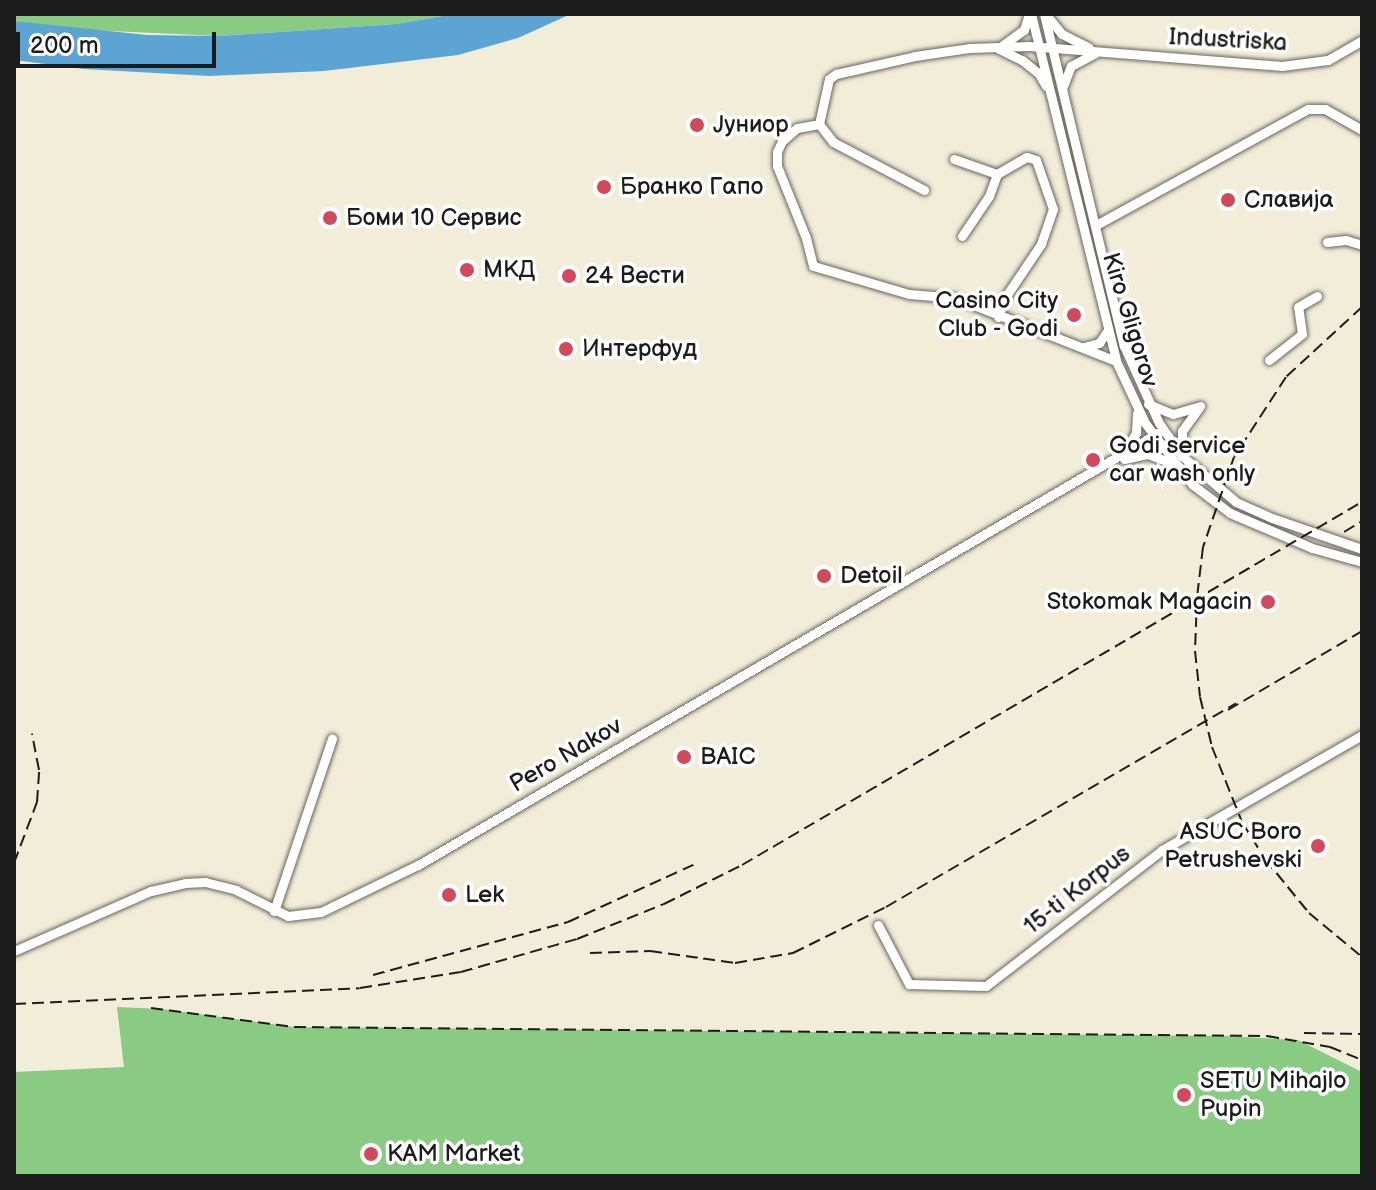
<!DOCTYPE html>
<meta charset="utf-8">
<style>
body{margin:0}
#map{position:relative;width:1376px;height:1190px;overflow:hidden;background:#f2edd8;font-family:"Balsamiq Sans",sans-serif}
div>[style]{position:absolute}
.green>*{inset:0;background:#8acb83}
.water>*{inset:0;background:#5ca4d3}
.roads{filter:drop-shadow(0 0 2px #67655e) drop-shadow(0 0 2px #67655e)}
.minor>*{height:9px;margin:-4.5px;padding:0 4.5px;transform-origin:4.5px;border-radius:4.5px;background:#fff}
.rail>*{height:2px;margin-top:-1px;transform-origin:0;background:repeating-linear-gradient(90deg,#1c1c1c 0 12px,transparent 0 18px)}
.dots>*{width:22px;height:22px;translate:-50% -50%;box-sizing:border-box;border:4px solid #fff;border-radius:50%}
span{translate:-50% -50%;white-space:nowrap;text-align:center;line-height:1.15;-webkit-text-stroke:7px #fff;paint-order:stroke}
.street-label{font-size:24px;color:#1c1c1c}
.poi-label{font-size:24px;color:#1c1c1c}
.left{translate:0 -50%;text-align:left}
.right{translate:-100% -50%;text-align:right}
.frame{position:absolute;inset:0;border:16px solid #1c1c1c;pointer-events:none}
.scale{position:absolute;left:16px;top:32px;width:200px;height:36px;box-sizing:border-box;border:4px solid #1c1c1c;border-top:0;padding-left:10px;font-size:24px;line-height:28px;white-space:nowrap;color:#1c1c1c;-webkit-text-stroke:6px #fff;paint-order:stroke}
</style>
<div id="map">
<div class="green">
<div style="clip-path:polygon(14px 14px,454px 14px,396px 24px,219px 36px,67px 29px,14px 21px)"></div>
<div style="clip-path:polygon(117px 1007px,162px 1009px,294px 1027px,1227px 1036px,1298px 1040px,1362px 1072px,1362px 1176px,14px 1176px,14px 1072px,124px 1067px)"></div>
</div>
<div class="water">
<div style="clip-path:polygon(454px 14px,571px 14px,518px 38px,458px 55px,324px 71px,209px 76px,84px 69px,14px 60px,14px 21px,147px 35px,219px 36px,396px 24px)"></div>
</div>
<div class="roads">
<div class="minor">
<div style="left:1031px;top:14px;width:357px;rotate:76.2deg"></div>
<div style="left:1116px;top:361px;width:68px;rotate:64.9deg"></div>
<div style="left:1145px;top:423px;width:78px;rotate:52.3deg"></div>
<div style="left:1193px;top:485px;width:46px;rotate:37.1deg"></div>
<div style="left:1230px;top:513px;width:89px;rotate:23.1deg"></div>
<div style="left:1312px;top:548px;width:52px;rotate:15.6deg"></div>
<div style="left:1044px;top:14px;width:342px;rotate:76.5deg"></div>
<div style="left:1124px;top:346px;width:85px;rotate:65.6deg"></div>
<div style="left:1159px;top:423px;width:40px;rotate:55.1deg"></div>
<div style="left:1182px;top:456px;width:71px;rotate:40.4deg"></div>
<div style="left:1236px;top:502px;width:39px;rotate:24deg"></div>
<div style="left:1272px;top:518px;width:95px;rotate:19deg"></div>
<div style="left:1048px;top:17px;width:22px;rotate:51deg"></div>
<div style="left:1062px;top:34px;width:30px;rotate:27deg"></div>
<div style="left:1003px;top:45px;width:26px;rotate:-36deg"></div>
<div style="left:1024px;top:30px;width:17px;rotate:-73deg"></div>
<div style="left:999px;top:49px;width:25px;rotate:26deg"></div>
<div style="left:1022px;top:60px;width:22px;rotate:39deg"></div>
<div style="left:1039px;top:74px;width:14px;rotate:60deg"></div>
<div style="left:1062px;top:89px;width:25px;rotate:-69deg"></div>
<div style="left:1071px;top:66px;width:27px;rotate:-28deg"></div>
<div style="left:819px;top:124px;width:23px;rotate:52deg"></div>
<div style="left:833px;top:142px;width:103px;rotate:27.8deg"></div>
<div style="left:954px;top:159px;width:46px;rotate:19.2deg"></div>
<div style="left:1096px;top:225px;width:242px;rotate:-28.7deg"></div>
<div style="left:1308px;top:109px;width:17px"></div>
<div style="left:1325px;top:109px;width:43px;rotate:29.6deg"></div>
<div style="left:962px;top:236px;width:48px;rotate:-56deg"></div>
<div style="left:989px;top:196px;width:23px;rotate:-70deg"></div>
<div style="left:997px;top:174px;width:34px;rotate:-30deg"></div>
<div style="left:1027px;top:157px;width:9px;rotate:18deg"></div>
<div style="left:1036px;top:160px;width:52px;rotate:70.9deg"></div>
<div style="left:1053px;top:209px;width:37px;rotate:109deg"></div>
<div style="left:1041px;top:244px;width:66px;rotate:123.9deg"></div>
<div style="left:1004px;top:299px;width:19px;rotate:108deg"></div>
<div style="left:1327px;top:242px;width:19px;rotate:-6deg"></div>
<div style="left:1346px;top:240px;width:17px;rotate:17deg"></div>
<div style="left:1084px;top:347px;width:16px;rotate:-15deg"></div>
<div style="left:1099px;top:343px;width:16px;rotate:-55deg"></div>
<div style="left:1269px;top:360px;width:42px;rotate:-38.2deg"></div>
<div style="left:1302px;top:334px;width:27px;rotate:-98deg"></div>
<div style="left:1298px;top:307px;width:22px;rotate:-30deg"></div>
<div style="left:1116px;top:361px;width:172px;rotate:-158.5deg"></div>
<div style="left:956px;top:298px;width:47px;rotate:-175.1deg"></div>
<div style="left:909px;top:294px;width:100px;rotate:-163.7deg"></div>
<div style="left:813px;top:266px;width:29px;rotate:-104deg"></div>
<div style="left:806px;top:238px;width:78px;rotate:-111.9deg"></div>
<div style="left:777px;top:166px;width:14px;rotate:-90deg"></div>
<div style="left:777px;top:152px;width:12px;rotate:-66deg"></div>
<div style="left:782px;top:141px;width:20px;rotate:-41deg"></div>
<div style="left:797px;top:128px;width:22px;rotate:-10deg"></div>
<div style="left:819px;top:124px;width:46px;rotate:-77.5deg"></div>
<div style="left:829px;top:79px;width:9px;rotate:-36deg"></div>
<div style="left:836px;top:74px;width:81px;rotate:-12.8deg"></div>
<div style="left:915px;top:56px;width:56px;rotate:-8.3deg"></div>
<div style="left:970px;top:48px;width:59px;rotate:-1.9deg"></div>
<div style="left:1029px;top:46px;width:254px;rotate:4.5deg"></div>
<div style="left:1282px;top:66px;width:46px;rotate:-7.4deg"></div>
<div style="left:1328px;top:60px;width:39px;rotate:-30deg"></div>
<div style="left:1148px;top:404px;width:27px;rotate:22deg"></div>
<div style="left:1173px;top:414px;width:25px;rotate:-16deg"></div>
<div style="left:1125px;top:451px;width:21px;rotate:-59deg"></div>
<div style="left:1136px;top:433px;width:20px;rotate:-87deg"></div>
<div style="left:1182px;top:456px;width:25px;rotate:-90deg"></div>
<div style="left:1182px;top:431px;width:31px;rotate:-54deg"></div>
<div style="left:1124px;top:459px;width:25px;rotate:-12deg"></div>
<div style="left:1148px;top:454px;width:25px;rotate:21deg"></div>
<div style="left:274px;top:911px;width:182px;rotate:-71.4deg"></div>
<div style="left:878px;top:925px;width:67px;rotate:62.3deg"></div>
<div style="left:909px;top:984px;width:77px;rotate:1.5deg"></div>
<div style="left:986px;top:986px;width:222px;rotate:-37.7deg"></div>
<div style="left:1162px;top:850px;width:231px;rotate:-29.9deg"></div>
<div style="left:14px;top:951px;width:150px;rotate:-23.7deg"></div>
<div style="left:151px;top:891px;width:35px;rotate:-13deg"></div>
<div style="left:185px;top:883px;width:20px;rotate:-3deg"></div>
<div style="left:205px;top:882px;width:32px;rotate:14deg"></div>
<div style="left:236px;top:890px;width:58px;rotate:26.6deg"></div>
<div style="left:288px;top:916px;width:33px;rotate:-7deg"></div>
<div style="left:321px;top:912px;width:108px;rotate:-25.9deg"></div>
<div style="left:418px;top:865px;width:863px;rotate:-30.28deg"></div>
</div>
</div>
<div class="rail">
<div style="left:1362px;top:307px;width:103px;rotate:137.4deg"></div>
<div style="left:1286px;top:377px;width:95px;rotate:123deg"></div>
<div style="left:1234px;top:457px;width:95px;rotate:109deg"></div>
<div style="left:1203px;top:547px;width:50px;rotate:96.8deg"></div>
<div style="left:1197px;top:597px;width:54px;rotate:92.1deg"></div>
<div style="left:1195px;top:651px;width:46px;rotate:83.8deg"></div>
<div style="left:1200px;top:697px;width:51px;rotate:76.5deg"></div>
<div style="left:1212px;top:747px;width:81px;rotate:68.2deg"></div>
<div style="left:1242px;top:822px;width:44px;rotate:58.1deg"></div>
<div style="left:1265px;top:859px;width:70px;rotate:50.8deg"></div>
<div style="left:1309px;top:913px;width:69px;rotate:39.7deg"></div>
<div style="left:1344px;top:532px;width:21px;rotate:-31deg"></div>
<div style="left:1228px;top:710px;width:156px;rotate:-30.5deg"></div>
<div style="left:14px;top:863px;width:65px;rotate:-69.3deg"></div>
<div style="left:37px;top:802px;width:32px;rotate:-86deg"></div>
<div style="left:39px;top:770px;width:37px;rotate:-101deg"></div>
<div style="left:590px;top:953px;width:60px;rotate:-1.9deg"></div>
<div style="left:650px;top:951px;width:86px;rotate:8deg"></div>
<div style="left:735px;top:963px;width:59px;rotate:-9.8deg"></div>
<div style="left:793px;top:953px;width:104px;rotate:-26.3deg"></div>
<div style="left:886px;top:907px;width:405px;rotate:-30.2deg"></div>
<div style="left:373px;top:975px;width:202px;rotate:-15.2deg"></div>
<div style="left:568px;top:922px;width:140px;rotate:-24.5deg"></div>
<div style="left:14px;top:1004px;width:346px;rotate:-2.6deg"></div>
<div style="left:360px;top:988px;width:102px;rotate:-9deg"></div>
<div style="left:461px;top:972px;width:121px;rotate:-15.9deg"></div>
<div style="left:577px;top:939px;width:94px;rotate:-21.9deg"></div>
<div style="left:664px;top:904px;width:87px;rotate:-26.6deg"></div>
<div style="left:742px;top:865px;width:718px;rotate:-30.35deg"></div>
<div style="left:151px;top:1008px;width:144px;rotate:7.6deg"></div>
<div style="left:294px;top:1027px;width:973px;rotate:0.53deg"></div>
<div style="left:1267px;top:1036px;width:64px;rotate:9.9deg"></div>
<div style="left:1330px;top:1047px;width:35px;rotate:22deg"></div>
<div style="left:1304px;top:1033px;width:58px;rotate:1deg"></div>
</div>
<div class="dots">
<div style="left:697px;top:125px;background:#d1495b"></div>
<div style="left:604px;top:187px;background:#d1495b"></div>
<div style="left:1228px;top:200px;background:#d1495b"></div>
<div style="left:330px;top:218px;background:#d1495b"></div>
<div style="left:467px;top:270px;background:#d1495b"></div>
<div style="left:569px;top:276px;background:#d1495b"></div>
<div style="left:1074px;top:315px;background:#d1495b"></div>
<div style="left:566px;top:349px;background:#d1495b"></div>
<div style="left:1093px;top:460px;background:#d1495b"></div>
<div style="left:824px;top:576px;background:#d1495b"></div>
<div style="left:1268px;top:602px;background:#d1495b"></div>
<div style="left:684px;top:757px;background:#d1495b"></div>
<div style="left:1318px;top:846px;background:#d1495b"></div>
<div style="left:449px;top:895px;background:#d1495b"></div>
<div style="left:1184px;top:1095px;background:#d1495b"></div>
<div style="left:371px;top:1154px;background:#d1495b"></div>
</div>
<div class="street-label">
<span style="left:1228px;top:40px;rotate:3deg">Industriska</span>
<span style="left:1130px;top:320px;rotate:73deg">Kiro Gligorov</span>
<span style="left:566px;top:755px;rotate:-30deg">Pero Nakov</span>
<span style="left:1077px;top:890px;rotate:-38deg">15-ti Korpus</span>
</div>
<div class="poi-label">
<span class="left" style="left:713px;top:125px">Јуниор</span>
<span class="left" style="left:620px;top:187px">Бранко Гапо</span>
<span class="left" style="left:1244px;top:200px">Славија</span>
<span class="left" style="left:346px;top:218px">Боми 10 Сервис</span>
<span class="left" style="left:483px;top:270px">МКД</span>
<span class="left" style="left:585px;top:276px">24 Вести</span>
<span class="right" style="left:1058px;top:315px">Casino City<br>Club - Godi</span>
<span class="left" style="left:582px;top:349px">Интерфуд</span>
<span class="left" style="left:1109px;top:460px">Godi service<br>car wash only</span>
<span class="left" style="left:840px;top:576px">Detoil</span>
<span class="right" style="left:1252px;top:602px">Stokomak Magacin</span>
<span class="left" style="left:700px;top:757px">BAIC</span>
<span class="right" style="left:1302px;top:846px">ASUC Boro<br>Petrushevski</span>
<span class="left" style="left:465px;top:895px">Lek</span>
<span class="left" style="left:1200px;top:1095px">SETU Mihajlo<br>Pupin</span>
<span class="left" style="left:387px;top:1154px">KAM Market</span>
</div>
<div class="frame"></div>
<div class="scale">200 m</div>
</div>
